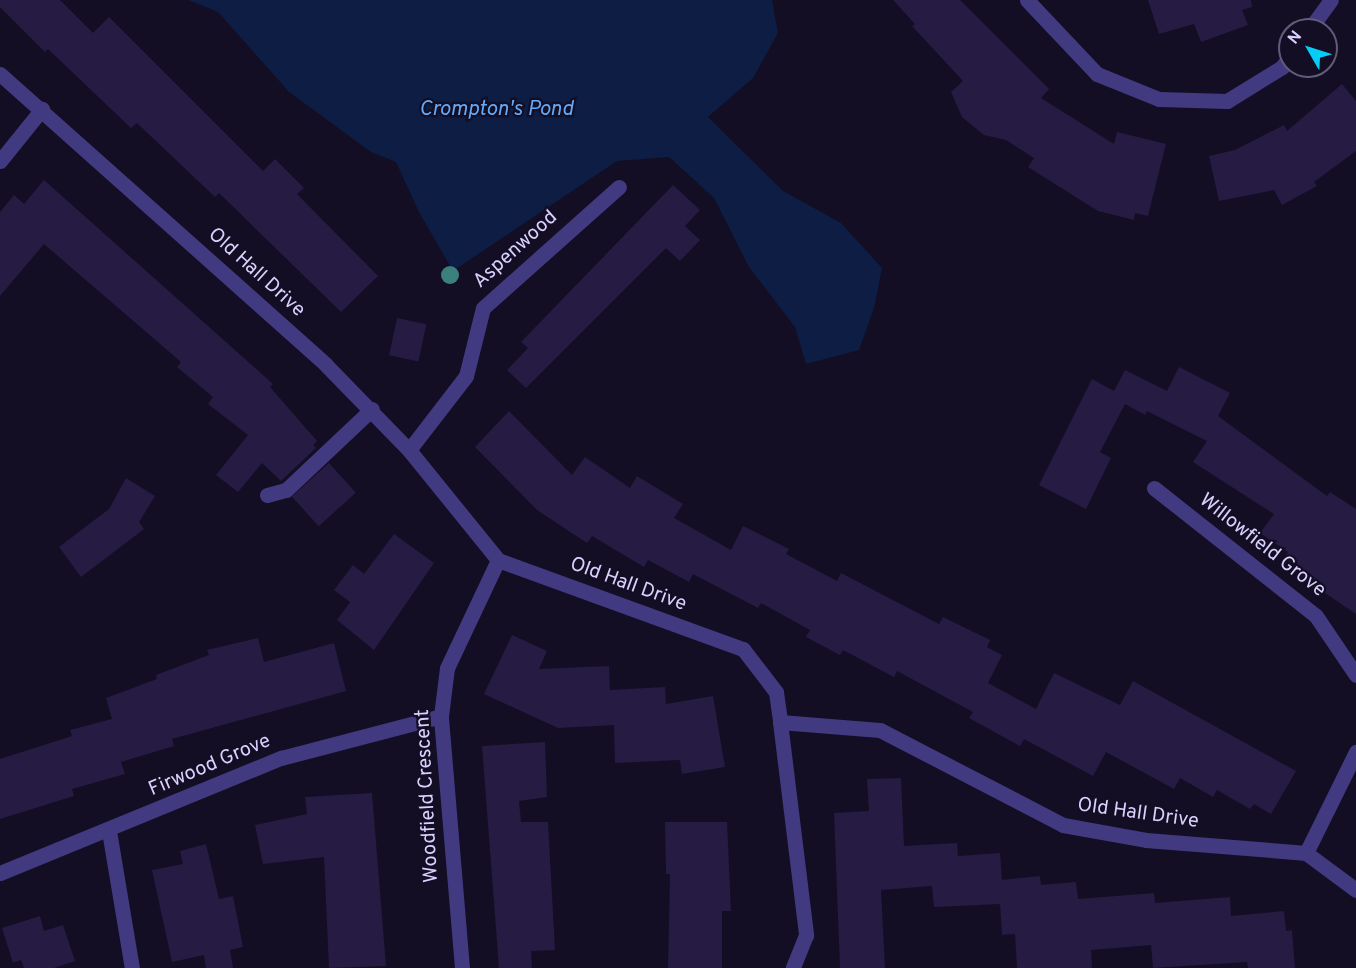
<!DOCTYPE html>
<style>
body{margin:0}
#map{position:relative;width:1356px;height:968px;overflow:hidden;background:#130e23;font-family:Overpass,sans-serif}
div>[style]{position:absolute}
.water>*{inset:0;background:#0d1d43}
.building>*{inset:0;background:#261b43;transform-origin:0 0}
.minor>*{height:15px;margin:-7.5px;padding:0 7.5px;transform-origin:7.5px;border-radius:7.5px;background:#423a81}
.trees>*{width:18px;height:18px;margin:-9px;border-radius:50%;background:#3c807d}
span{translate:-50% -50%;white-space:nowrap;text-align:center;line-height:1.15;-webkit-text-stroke:4.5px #130e23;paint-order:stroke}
.street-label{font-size:20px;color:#d9d1fe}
.water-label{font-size:21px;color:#61aafc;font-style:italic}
.north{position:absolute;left:1278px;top:18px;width:60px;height:60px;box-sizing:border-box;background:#130e23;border:2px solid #625c7b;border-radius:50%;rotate:309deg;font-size:16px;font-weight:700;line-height:24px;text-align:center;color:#d9d1fe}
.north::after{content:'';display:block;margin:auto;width:21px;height:27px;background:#05cdf6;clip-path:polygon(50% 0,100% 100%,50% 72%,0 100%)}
</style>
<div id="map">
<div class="water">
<div style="clip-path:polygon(188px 0,772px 0,778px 33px,753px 78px,708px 117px,783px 191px,841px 223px,882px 268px,874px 308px,859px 350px,806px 364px,795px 327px,749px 267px,714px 198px,669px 157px,617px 161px,453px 271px,419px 212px,396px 162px,371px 152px,289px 92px,218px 12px)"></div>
</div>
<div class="building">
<div style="clip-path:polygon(0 0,60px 0,93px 33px,109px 17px,263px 171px,275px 159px,304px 188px,297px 194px,378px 276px,341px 312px,219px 193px,215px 197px,137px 123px,131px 128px,48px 49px,45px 52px,0 7px)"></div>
<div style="clip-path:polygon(893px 0,960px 0,1049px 89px,1041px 98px,1114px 144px,1117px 132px,1166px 144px,1148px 216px,1135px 213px,1134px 220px,1098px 211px,1028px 167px,1034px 158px,1006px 140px,984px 135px,962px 117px,951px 92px,963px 81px,912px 26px,915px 24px)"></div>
<div style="clip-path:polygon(1148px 0,1251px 0,1252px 7px,1242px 10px,1248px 25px,1201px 42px,1194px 24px,1159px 34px)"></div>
<div style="clip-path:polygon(1342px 84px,1356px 101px,1356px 151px,1314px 182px,1317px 186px,1282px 205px,1274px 190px,1219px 201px,1209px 156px,1235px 150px,1284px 125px,1287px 131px)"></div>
<div style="clip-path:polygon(44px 180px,273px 384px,270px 387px,317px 441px,313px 445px,316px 448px,281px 481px,262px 463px,238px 492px,216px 475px,248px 435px,208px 404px,213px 397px,177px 367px,181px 362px,44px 244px,0 296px,0 212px,14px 195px,24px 204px)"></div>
<div style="clip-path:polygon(673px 185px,700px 210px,685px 226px,700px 240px,680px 261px,666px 248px,526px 388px,507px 370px,528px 348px,521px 342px)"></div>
<div style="left:397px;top:318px;width:30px;height:38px;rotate:12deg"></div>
<div style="clip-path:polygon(1179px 367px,1230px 393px,1218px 416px,1327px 496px,1330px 492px,1356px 509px,1356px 614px,1281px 563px,1288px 552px,1260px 533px,1274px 514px,1193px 462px,1207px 441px,1147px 411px,1145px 415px,1125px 404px,1100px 452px,1111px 458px,1086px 509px,1039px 485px,1092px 379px,1114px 391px,1125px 370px,1167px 391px)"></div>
<div style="clip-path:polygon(509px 411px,572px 475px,585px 457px,630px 488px,637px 476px,683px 504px,674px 518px,731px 550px,743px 526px,789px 549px,786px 554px,837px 581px,841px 573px,939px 624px,943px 617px,990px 640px,987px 647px,1002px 655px,988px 683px,1036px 709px,1054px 673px,1120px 705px,1133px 681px,1296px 771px,1271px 814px,1254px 804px,1250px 809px,1217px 790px,1213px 797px,1180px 778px,1174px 789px,1106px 752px,1093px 776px,1024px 739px,1020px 746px,969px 718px,973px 712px,897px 671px,894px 677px,843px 650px,840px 655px,806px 637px,810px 630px,761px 603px,758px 608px,693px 574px,689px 582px,648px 560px,644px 567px,592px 536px,587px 543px,537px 510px,475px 447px)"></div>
<div style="left:329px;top:463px;width:40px;height:50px;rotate:48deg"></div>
<div style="clip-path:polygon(126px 478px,155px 496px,139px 522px,144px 529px,81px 577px,59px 547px,109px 509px)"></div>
<div style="clip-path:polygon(394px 534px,434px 563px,374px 650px,337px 620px,350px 602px,334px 590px,353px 565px,364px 574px)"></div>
<div style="clip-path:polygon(512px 635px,547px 651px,539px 669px,609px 666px,610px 690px,665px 687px,666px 704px,713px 696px,725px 767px,682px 774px,680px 760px,615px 763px,614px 725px,558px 728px,484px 694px)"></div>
<div style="clip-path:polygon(258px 638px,264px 662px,334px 643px,346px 691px,172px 739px,174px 746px,121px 762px,125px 774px,72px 789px,74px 796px,0 819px,0 759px,72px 736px,70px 730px,112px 719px,106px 698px,157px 679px,156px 675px,209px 655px,207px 650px)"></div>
<div style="clip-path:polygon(545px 742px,547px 797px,519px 801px,521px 822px,548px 822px,555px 950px,531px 951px,532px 968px,499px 968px,482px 746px)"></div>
<div style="clip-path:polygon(901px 778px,904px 846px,957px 843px,958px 856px,1000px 853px,1002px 880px,1040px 876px,1041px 885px,1076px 882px,1078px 899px,1154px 893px,1155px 903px,1230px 897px,1231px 916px,1284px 911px,1286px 931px,1292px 930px,1295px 968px,1248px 968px,1247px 962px,1153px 968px,1151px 945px,1091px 950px,1092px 968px,1017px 968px,1015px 934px,1002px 935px,1000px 904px,934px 907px,932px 886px,881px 890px,885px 968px,840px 968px,834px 813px,869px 811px,867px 779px)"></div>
<div style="clip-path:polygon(372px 793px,386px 966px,329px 968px,324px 857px,263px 864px,255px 825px,307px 814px,305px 797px)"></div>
<div style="clip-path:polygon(665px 822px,727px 822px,731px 911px,722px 911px,722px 968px,668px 968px,670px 874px,666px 874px)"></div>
<div style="clip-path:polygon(206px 844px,219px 899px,233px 896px,243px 947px,230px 950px,233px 968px,206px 968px,204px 955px,172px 962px,152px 870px,183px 864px,180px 851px)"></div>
<div style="clip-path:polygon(40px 916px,44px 931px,63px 925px,75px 961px,54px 968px,24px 968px,21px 960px,13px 963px,2px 928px)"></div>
</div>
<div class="minor">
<div style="left:1027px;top:0;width:102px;rotate:46.6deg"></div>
<div style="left:1097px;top:74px;width:67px;rotate:22deg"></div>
<div style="left:1159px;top:99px;width:68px;rotate:1.7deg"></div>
<div style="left:1227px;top:101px;width:65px;rotate:-31.7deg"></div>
<div style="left:1282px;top:67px;width:14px;rotate:-54deg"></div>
<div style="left:1309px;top:30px;width:37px;rotate:-54deg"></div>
<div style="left:0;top:74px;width:436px;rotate:41.7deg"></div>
<div style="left:325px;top:364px;width:120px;rotate:45.7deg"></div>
<div style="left:409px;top:450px;width:141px;rotate:51deg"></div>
<div style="left:498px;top:560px;width:261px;rotate:20deg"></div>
<div style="left:743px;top:649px;width:54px;rotate:52.5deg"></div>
<div style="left:776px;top:692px;width:30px;rotate:82deg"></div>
<div style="left:780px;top:722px;width:100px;rotate:4.6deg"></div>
<div style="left:880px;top:730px;width:206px;rotate:27.4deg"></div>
<div style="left:1063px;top:825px;width:84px;rotate:10.2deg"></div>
<div style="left:1146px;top:840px;width:161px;rotate:4.6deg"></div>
<div style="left:1306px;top:853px;width:62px;rotate:36.5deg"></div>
<div style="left:0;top:161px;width:67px;rotate:-51.1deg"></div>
<div style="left:409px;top:450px;width:93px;rotate:-52.4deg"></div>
<div style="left:466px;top:376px;width:70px;rotate:-76deg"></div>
<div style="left:483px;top:308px;width:182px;rotate:-41.7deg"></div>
<div style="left:1154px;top:488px;width:206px;rotate:38.3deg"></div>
<div style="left:1316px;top:616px;width:71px;rotate:55.9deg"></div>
<div style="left:267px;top:495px;width:20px;rotate:-15deg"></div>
<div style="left:286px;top:490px;width:118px;rotate:-43.3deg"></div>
<div style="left:780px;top:722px;width:215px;rotate:83deg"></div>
<div style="left:806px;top:935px;width:35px;rotate:112deg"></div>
<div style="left:109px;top:831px;width:139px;rotate:80.5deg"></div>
<div style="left:1306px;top:853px;width:113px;rotate:-63.7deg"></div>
<div style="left:0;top:873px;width:304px;rotate:-22.3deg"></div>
<div style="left:281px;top:758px;width:165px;rotate:-14.7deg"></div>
<div style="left:462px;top:968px;width:253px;rotate:-94.8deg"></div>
<div style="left:441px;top:716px;width:48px;rotate:-82.9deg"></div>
<div style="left:447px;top:668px;width:119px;rotate:-64.7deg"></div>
</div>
<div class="trees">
<div style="left:450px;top:275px"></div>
</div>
<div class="street-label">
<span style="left:516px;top:250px;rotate:-42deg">Aspenwood</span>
<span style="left:256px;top:273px;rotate:42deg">Old Hall Drive</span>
<span style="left:1262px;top:546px;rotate:38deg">Willowfield Grove</span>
<span style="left:628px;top:585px;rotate:20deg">Old Hall Drive</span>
<span style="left:210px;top:766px;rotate:-23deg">Firwood Grove</span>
<span style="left:428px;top:796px;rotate:-93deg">Woodfield Crescent</span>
<span style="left:1138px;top:814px;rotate:8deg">Old Hall Drive</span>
</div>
<div class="water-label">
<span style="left:496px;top:110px">Crompton's Pond</span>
</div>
<div class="north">N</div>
</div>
